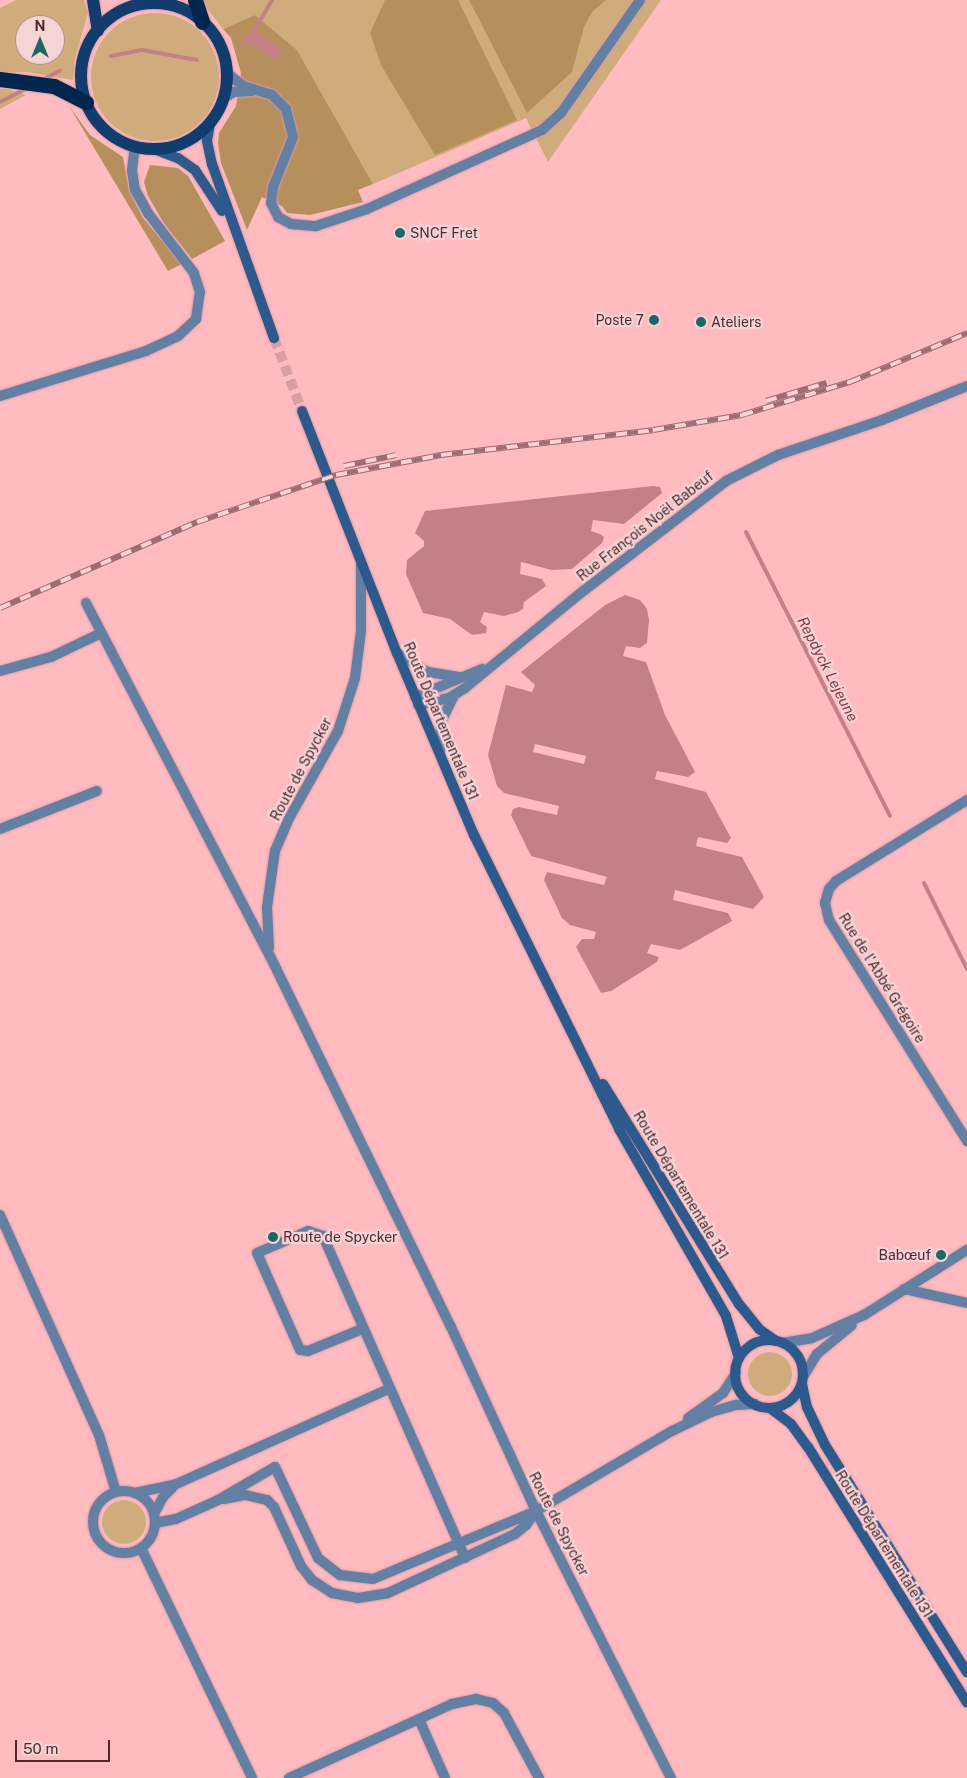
<!DOCTYPE html>
<meta charset="utf-8">
<style>
body{margin:0}
#map{position:relative;width:967px;height:1778px;overflow:hidden;background:#ffbbc0;font-family:"Public Sans",sans-serif}
div>[style]{position:absolute}
.green>*{inset:0;background:#d0ac7d}
.round{border-radius:50%}
.forest>*{inset:0;background:#b68f5d}
.water>*{inset:0;background:#c38187}
.stream>*{height:4px;margin:-2px;padding:0 2px;transform-origin:2px;border-radius:2px;background:#c38187}
.secondary-tunnel>*{height:10px;margin-top:-5px;transform-origin:0;background:repeating-linear-gradient(90deg,#db9ea3 0 10px,transparent 0 15px)}
.roads{filter:drop-shadow(0 0 1px #d89ba0) drop-shadow(0 0 1px #d89ba0)}
.minor>*{height:10px;margin:-5px;padding:0 5px;transform-origin:5px;border-radius:5px;background:#6380a4}
.minor>.ring{margin:-5px;padding:0;box-sizing:content-box;background:none;border:10px solid #6380a4;border-radius:50%}
.tertiary>*{height:10px;margin:-5px;padding:0 5px;transform-origin:5px;border-radius:5px;background:#6380a4}
.secondary>*{height:10px;margin:-5px;padding:0 5px;transform-origin:5px;border-radius:5px;background:#2d598c}
.secondary>.ring{margin:-5px;padding:0;box-sizing:content-box;background:none;border:10px solid #2d598c;border-radius:50%}
.primary>*{height:12px;margin:-6px;padding:0 6px;transform-origin:6px;border-radius:6px;background:#103d6d}
.primary>.ring{margin:-6px;padding:0;box-sizing:content-box;background:none;border:12px solid #103d6d;border-radius:50%}
.motorway>*{height:15px;margin:-7.5px;padding:0 7.5px;transform-origin:7.5px;border-radius:7.5px;background:#00264e}
.rail>*{height:5.5px;margin-top:-2.75px;transform-origin:0;background:repeating-linear-gradient(90deg,#f6d3d5 0 11px,#9e6d71 0 22px);box-sizing:border-box;border-block:1px solid #9e6d71}
.dots>*{width:14px;height:14px;translate:-50% -50%;box-sizing:border-box;border:2px solid #f6d3d5;border-radius:50%}
span{translate:-50% -50%;white-space:nowrap;text-align:center;line-height:1.15;-webkit-text-stroke:4.5px #f6d3d5;paint-order:stroke}
.poi-label{font-size:14px;color:#4c2b2e}
.left{translate:0 -50%;text-align:left}
.right{translate:-100% -50%;text-align:right}
.street-label{font-size:14px;color:#4c2b2e}
.water-label{font-size:15px;color:#8a3845;font-style:italic}
.north{position:absolute;left:15px;top:15px;width:50px;height:50px;box-sizing:border-box;background:#f6d3d5;border:1px solid #b29092;border-radius:50%;rotate:0deg;font-size:14px;font-weight:700;line-height:20px;text-align:center;color:#4c2b2e}
.north::after{content:'';display:block;margin:auto;width:18px;height:22px;background:#1a6766;clip-path:polygon(50% 0,100% 100%,50% 72%,0 100%)}
.scale{position:absolute;left:15px;top:1740px;width:95px;height:22px;box-sizing:border-box;border:2px solid #4c2b2e;border-top:0;padding-left:6px;font-size:15px;line-height:18px;white-space:nowrap;color:#4c2b2e;-webkit-text-stroke:4px #f6d3d5;paint-order:stroke}
</style>
<div id="map">
<div class="green">
<div style="clip-path:polygon(evenodd,16px 0,84px 0,88px 13px,75px 58px,73px 80px,26px 72px,0 73px,0 8px,16px 0,25px 25px,55px 25px,55px 55px,25px 55px,25px 25px)"></div>
<div style="clip-path:polygon(189px 0,661px 0,548px 162px,526px 118px,373px 184px,297px 50px,255px 15px,223px 29px,205px 6px)"></div>
<div class="round" style="left:91px;top:13px;width:128px;height:128px"></div>
<div style="clip-path:polygon(0 89px,6px 89px,26px 95px,0 109px)"></div>
<div class="round" style="left:748px;top:1352px;width:44px;height:44px"></div>
<div class="round" style="left:102px;top:1500px;width:44px;height:44px"></div>
</div>
<div class="forest">
<div style="clip-path:polygon(385px 0,458px 0,517px 120px,435px 155px,381px 65px,370px 33px)"></div>
<div style="clip-path:polygon(469px 0,606px 0,592px 12px,584px 27px,572px 72px,527px 113px)"></div>
<div style="clip-path:polygon(255px 15px,297px 50px,373px 184px,358px 190px,363px 202px,310px 215px,287px 213px,282px 206px,262px 197px,247px 230px,221px 163px,218px 143px,219px 133px,236px 106px,241px 73px,231px 38px,223px 29px)"></div>
<div style="clip-path:polygon(69px 106px,90px 135px,123px 157px,129px 190px,143px 218px,182px 264px,168px 271px)"></div>
<div style="clip-path:polygon(150px 165px,178px 168px,188px 176px,225px 241px,192px 259px,165px 225px,148px 196px,144px 182px)"></div>
</div>
<div class="water">
<div style="clip-path:polygon(253px 29px,283px 51px,276px 60px,243px 40px)"></div>
<div style="clip-path:polygon(653px 486px,660px 487px,662px 493px,624px 524px,593px 520px,591px 531px,600px 534px,604px 537px,602px 543px,572px 569px,552px 570px,521px 562px,520px 574px,542px 579px,546px 586px,524px 602px,523px 609px,518px 612px,504px 616px,484px 612px,480px 622px,487px 627px,486px 633px,472px 635px,450px 619px,423px 613px,406px 574px,407px 560px,424px 546px,424px 541px,415px 533px,425px 511px)"></div>
<div style="clip-path:polygon(evenodd,625px 595px,640px 600px,647px 609px,649px 620px,647px 643px,640px 648px,626px 646px,623px 656px,646px 662px,665px 715px,695px 772px,688px 777px,657px 771px,655px 779px,706px 792px,731px 838px,727px 843px,698px 837px,696px 846px,742px 857px,764px 897px,753px 909px,675px 890px,673px 900px,728px 913px,732px 921px,680px 950px,651px 944px,647px 953px,659px 957px,657px 962px,611px 991px,601px 993px,576px 947px,582px 939px,594px 939px,596px 932px,570px 925px,562px 918px,544px 880px,547px 872px,604px 885px,607px 877px,531px 856px,511px 815px,513px 809px,519px 807px,557px 815px,559px 806px,504px 793px,497px 786px,488px 755px,506px 685px,532px 692px,535px 685px,521px 672px,605px 605px,625px 595px,535px 744px,586px 756px,584px 764px,533px 752px,535px 744px)"></div>
</div>
<div class="stream">
<div style="left:253px;top:33px;width:38px;rotate:-60deg"></div>
<div style="left:241px;top:46px;width:11px;rotate:-45deg"></div>
<div style="left:111px;top:56px;width:32px;rotate:-11deg"></div>
<div style="left:142px;top:50px;width:56px;rotate:10.3deg"></div>
<div style="left:44px;top:79px;width:18px;rotate:-27deg"></div>
<div style="left:0;top:102px;width:30px;rotate:-27deg"></div>
<div style="left:746px;top:532px;width:318px;rotate:63.1deg"></div>
<div style="left:924px;top:883px;width:96px;rotate:63.4deg"></div>
</div>
<div class="secondary-tunnel">
<div style="left:274px;top:338px;width:78px;rotate:69deg"></div>
</div>
<div class="roads">
<div class="minor">
<div style="left:227px;top:73px;width:21px;rotate:39deg"></div>
<div style="left:243px;top:86px;width:30px;rotate:17deg"></div>
<div style="left:272px;top:95px;width:20px;rotate:45deg"></div>
<div style="left:286px;top:109px;width:29px;rotate:76deg"></div>
<div style="left:293px;top:137px;width:54px;rotate:111.8deg"></div>
<div style="left:273px;top:187px;width:16px;rotate:97deg"></div>
<div style="left:271px;top:203px;width:16px;rotate:63deg"></div>
<div style="left:278px;top:217px;width:15px;rotate:28deg"></div>
<div style="left:291px;top:224px;width:25px;rotate:5deg"></div>
<div style="left:316px;top:226px;width:54px;rotate:-18.4deg"></div>
<div style="left:367px;top:209px;width:192px;rotate:-24.3deg"></div>
<div style="left:542px;top:130px;width:25px;rotate:-42deg"></div>
<div style="left:561px;top:113px;width:138px;rotate:-55deg"></div>
<div style="left:224px;top:98px;width:12px;rotate:-31deg"></div>
<div style="left:234px;top:92px;width:18px;rotate:-3deg"></div>
<div style="left:0;top:396px;width:153px;rotate:-17.1deg"></div>
<div style="left:146px;top:351px;width:35px;rotate:-25deg"></div>
<div style="left:178px;top:336px;width:25px;rotate:-43deg"></div>
<div style="left:196px;top:319px;width:27px;rotate:-82deg"></div>
<div style="left:200px;top:292px;width:20px;rotate:-108deg"></div>
<div style="left:194px;top:273px;width:76px;rotate:-127.5deg"></div>
<div style="left:148px;top:213px;width:26px;rotate:-119deg"></div>
<div style="left:135px;top:190px;width:20px;rotate:-99deg"></div>
<div style="left:132px;top:170px;width:24px;rotate:-83deg"></div>
<div style="left:86px;top:603px;width:398px;rotate:62.5deg"></div>
<div style="left:270px;top:956px;width:413px;rotate:64deg"></div>
<div style="left:451px;top:1327px;width:203px;rotate:65.2deg"></div>
<div style="left:536px;top:1511px;width:299px;rotate:63.2deg"></div>
<div style="left:0;top:671px;width:53px;rotate:-15.4deg"></div>
<div style="left:51px;top:657px;width:55px;rotate:-25.6deg"></div>
<div style="left:967px;top:800px;width:154px;rotate:148.3deg"></div>
<div style="left:836px;top:881px;width:11px;rotate:131deg"></div>
<div style="left:829px;top:889px;width:15px;rotate:106deg"></div>
<div style="left:825px;top:903px;width:17px;rotate:77deg"></div>
<div style="left:829px;top:920px;width:261px;rotate:58deg"></div>
<div style="left:0;top:829px;width:104px;rotate:-21.4deg"></div>
<div style="left:269px;top:948px;width:41px;rotate:-92.8deg"></div>
<div style="left:267px;top:907px;width:57px;rotate:-81.9deg"></div>
<div style="left:275px;top:851px;width:34px;rotate:-67deg"></div>
<div style="left:288px;top:820px;width:102px;rotate:-60.7deg"></div>
<div style="left:338px;top:731px;width:56px;rotate:-72.2deg"></div>
<div style="left:355px;top:678px;width:47px;rotate:-82.7deg"></div>
<div style="left:361px;top:631px;width:67px;rotate:-90deg"></div>
<div style="left:0;top:1215px;width:241px;rotate:65.8deg"></div>
<div style="left:99px;top:1435px;width:59px;rotate:73.4deg"></div>
<div style="left:904px;top:1289px;width:65px;rotate:12.5deg"></div>
<div style="left:362px;top:1329px;width:58px;rotate:157.8deg"></div>
<div style="left:308px;top:1351px;width:8px;rotate:-173deg"></div>
<div style="left:300px;top:1350px;width:106px;rotate:-113.9deg"></div>
<div style="left:257px;top:1253px;width:56px;rotate:-23.3deg"></div>
<div style="left:308px;top:1231px;width:16px;rotate:18deg"></div>
<div style="left:323px;top:1236px;width:352px;rotate:66.2deg"></div>
<div style="left:782px;top:1343px;width:30px;rotate:-9deg"></div>
<div style="left:812px;top:1338px;width:57px;rotate:-23.9deg"></div>
<div style="left:864px;top:1315px;width:122px;rotate:-32.3deg"></div>
<div style="left:803px;top:1377px;width:27px;rotate:-59deg"></div>
<div style="left:817px;top:1354px;width:45px;rotate:-39.6deg"></div>
<div style="left:688px;top:1418px;width:43px;rotate:-35.5deg"></div>
<div style="left:723px;top:1393px;width:24px;rotate:-57deg"></div>
<div class="ring" style="left:93px;top:1491px;width:52px;height:52px"></div>
<div style="left:135px;top:1493px;width:40px;rotate:-12deg"></div>
<div style="left:174px;top:1485px;width:235px;rotate:-24.1deg"></div>
<div style="left:224px;top:1499px;width:21px;rotate:-11deg"></div>
<div style="left:245px;top:1495px;width:23px;rotate:13deg"></div>
<div style="left:267px;top:1500px;width:10px;rotate:45deg"></div>
<div style="left:274px;top:1507px;width:65px;rotate:65.4deg"></div>
<div style="left:301px;top:1566px;width:18px;rotate:52deg"></div>
<div style="left:312px;top:1580px;width:24px;rotate:33deg"></div>
<div style="left:332px;top:1593px;width:26px;rotate:11deg"></div>
<div style="left:358px;top:1598px;width:30px;rotate:-9deg"></div>
<div style="left:388px;top:1593px;width:140px;rotate:-24.9deg"></div>
<div style="left:515px;top:1534px;width:14px;rotate:-39deg"></div>
<div style="left:526px;top:1525px;width:17px;rotate:-54deg"></div>
<div style="left:154px;top:1514px;width:19px;rotate:-62deg"></div>
<div style="left:163px;top:1497px;width:14px;rotate:-45deg"></div>
<div style="left:155px;top:1523px;width:21px;rotate:-11deg"></div>
<div style="left:176px;top:1519px;width:46px;rotate:-24.3deg"></div>
<div style="left:218px;top:1500px;width:66px;rotate:-30.1deg"></div>
<div style="left:275px;top:1467px;width:101px;rotate:64.7deg"></div>
<div style="left:318px;top:1558px;width:28px;rotate:38deg"></div>
<div style="left:340px;top:1575px;width:33px;rotate:7deg"></div>
<div style="left:373px;top:1579px;width:177px;rotate:-22.6deg"></div>
<div style="left:536px;top:1511px;width:158px;rotate:-30.5deg"></div>
<div style="left:672px;top:1431px;width:43px;rotate:-26deg"></div>
<div style="left:711px;top:1412px;width:26px;rotate:-16deg"></div>
<div style="left:736px;top:1405px;width:19px;rotate:-3deg"></div>
<div style="left:141px;top:1548px;width:255px;rotate:64.2deg"></div>
<div style="left:419px;top:1719px;width:64px;rotate:66.2deg"></div>
<div style="left:289px;top:1778px;width:179px;rotate:-24.4deg"></div>
<div style="left:452px;top:1704px;width:25px;rotate:-12deg"></div>
<div style="left:476px;top:1699px;width:17px;rotate:13deg"></div>
<div style="left:493px;top:1703px;width:15px;rotate:42deg"></div>
<div style="left:504px;top:1713px;width:74px;rotate:61.7deg"></div>
</div>
<div class="tertiary">
<div style="left:397px;top:653px;width:36px;rotate:32deg"></div>
<div style="left:428px;top:672px;width:31px;rotate:9deg"></div>
<div style="left:415px;top:697px;width:73px;rotate:-22.7deg"></div>
<div style="left:418px;top:705px;width:32px;rotate:-13deg"></div>
<div style="left:449px;top:698px;width:19px;rotate:-32deg"></div>
<div style="left:465px;top:688px;width:151px;rotate:-39.4deg"></div>
<div style="left:582px;top:592px;width:182px;rotate:-37.6deg"></div>
<div style="left:726px;top:481px;width:58px;rotate:-26.6deg"></div>
<div style="left:778px;top:455px;width:110px;rotate:-18.6deg"></div>
<div style="left:882px;top:420px;width:92px;rotate:-21.8deg"></div>
<div style="left:440px;top:752px;width:30px;rotate:-88deg"></div>
<div style="left:441px;top:722px;width:30px;rotate:-64deg"></div>
</div>
<div class="secondary">
<div style="left:210px;top:124px;width:17px;rotate:100deg"></div>
<div style="left:207px;top:141px;width:24px;rotate:78deg"></div>
<div style="left:212px;top:164px;width:185px;rotate:70.4deg"></div>
<div style="left:154px;top:149px;width:26px;rotate:21deg"></div>
<div style="left:178px;top:158px;width:21px;rotate:35deg"></div>
<div style="left:195px;top:170px;width:49px;rotate:56.6deg"></div>
<div style="left:302px;top:411px;width:260px;rotate:68.6deg"></div>
<div style="left:397px;top:653px;width:198px;rotate:67.1deg"></div>
<div style="left:474px;top:835px;width:328px;rotate:63.7deg"></div>
<div style="left:619px;top:1129px;width:215px;rotate:60.2deg"></div>
<div style="left:726px;top:1316px;width:44px;rotate:72.8deg"></div>
<div style="left:603px;top:1084px;width:259px;rotate:58.3deg"></div>
<div style="left:739px;top:1304px;width:32px;rotate:51deg"></div>
<div style="left:759px;top:1329px;width:21px;rotate:35deg"></div>
<div class="ring" style="left:735px;top:1340px;width:58px;height:58px"></div>
<div style="left:802px;top:1384px;width:24px;rotate:78deg"></div>
<div style="left:807px;top:1407px;width:42px;rotate:64.7deg"></div>
<div style="left:825px;top:1445px;width:268px;rotate:58deg"></div>
<div style="left:770px;top:1408px;width:26px;rotate:37deg"></div>
<div style="left:791px;top:1424px;width:29px;rotate:54deg"></div>
<div style="left:808px;top:1447px;width:301px;rotate:58.1deg"></div>
</div>
<div class="primary">
<div style="left:93px;top:0;width:31px;rotate:81deg"></div>
<div class="ring" style="left:81px;top:3px;width:134px;height:134px"></div>
</div>
<div class="motorway">
<div style="left:195px;top:0;width:23px;rotate:72deg"></div>
<div style="left:0;top:79px;width:54px;rotate:7.4deg"></div>
<div style="left:54px;top:86px;width:36px;rotate:27deg"></div>
</div>
</div>
<div class="rail">
<div style="left:766px;top:401px;width:63px;rotate:-16.7deg"></div>
<div style="left:344px;top:466px;width:53px;rotate:-11.9deg"></div>
<div style="left:0;top:608px;width:215px;rotate:-23.6deg"></div>
<div style="left:197px;top:522px;width:147px;rotate:-18.7deg"></div>
<div style="left:336px;top:475px;width:107px;rotate:-10.8deg"></div>
<div style="left:441px;top:455px;width:213px;rotate:-6.7deg"></div>
<div style="left:653px;top:430px;width:90px;rotate:-9.6deg"></div>
<div style="left:742px;top:415px;width:113px;rotate:-17deg"></div>
<div style="left:850px;top:382px;width:127px;rotate:-22.7deg"></div>
</div>
<div class="dots">
<div style="left:400px;top:233px;background:#1a6766"></div>
<div style="left:654px;top:320px;background:#1a6766"></div>
<div style="left:701px;top:322px;background:#1a6766"></div>
<div style="left:273px;top:1237px;background:#1a6766"></div>
<div style="left:941px;top:1255px;background:#1a6766"></div>
</div>
<div class="poi-label">
<span class="left" style="left:410px;top:233px">SNCF Fret</span>
<span class="right" style="left:644px;top:320px">Poste 7</span>
<span class="left" style="left:711px;top:322px">Ateliers</span>
<span class="left" style="left:283px;top:1237px">Route de Spycker</span>
<span class="right" style="left:931px;top:1255px">Babœuf</span>
</div>
<div class="street-label">
<span style="left:645px;top:526px;rotate:-38deg">Rue François Noël Babeuf</span>
<span style="left:441px;top:721px;rotate:67deg">Route Départementale 131</span>
<span style="left:301px;top:769px;rotate:-62deg">Route de Spycker</span>
<span style="left:882px;top:978px;rotate:58deg">Rue de l'Abbé Grégoire</span>
<span style="left:681px;top:1185px;rotate:59deg">Route Départementale 131</span>
<span style="left:559px;top:1524px;rotate:63deg">Route de Spycker</span>
<span style="left:884px;top:1544px;rotate:58deg">Route Départementale 131</span>
</div>
<div class="water-label">
<span style="left:828px;top:669px;rotate:63deg">Repdyck Lejeune</span>
</div>
<div class="north">N</div>
<div class="scale">50 m</div>
</div>
